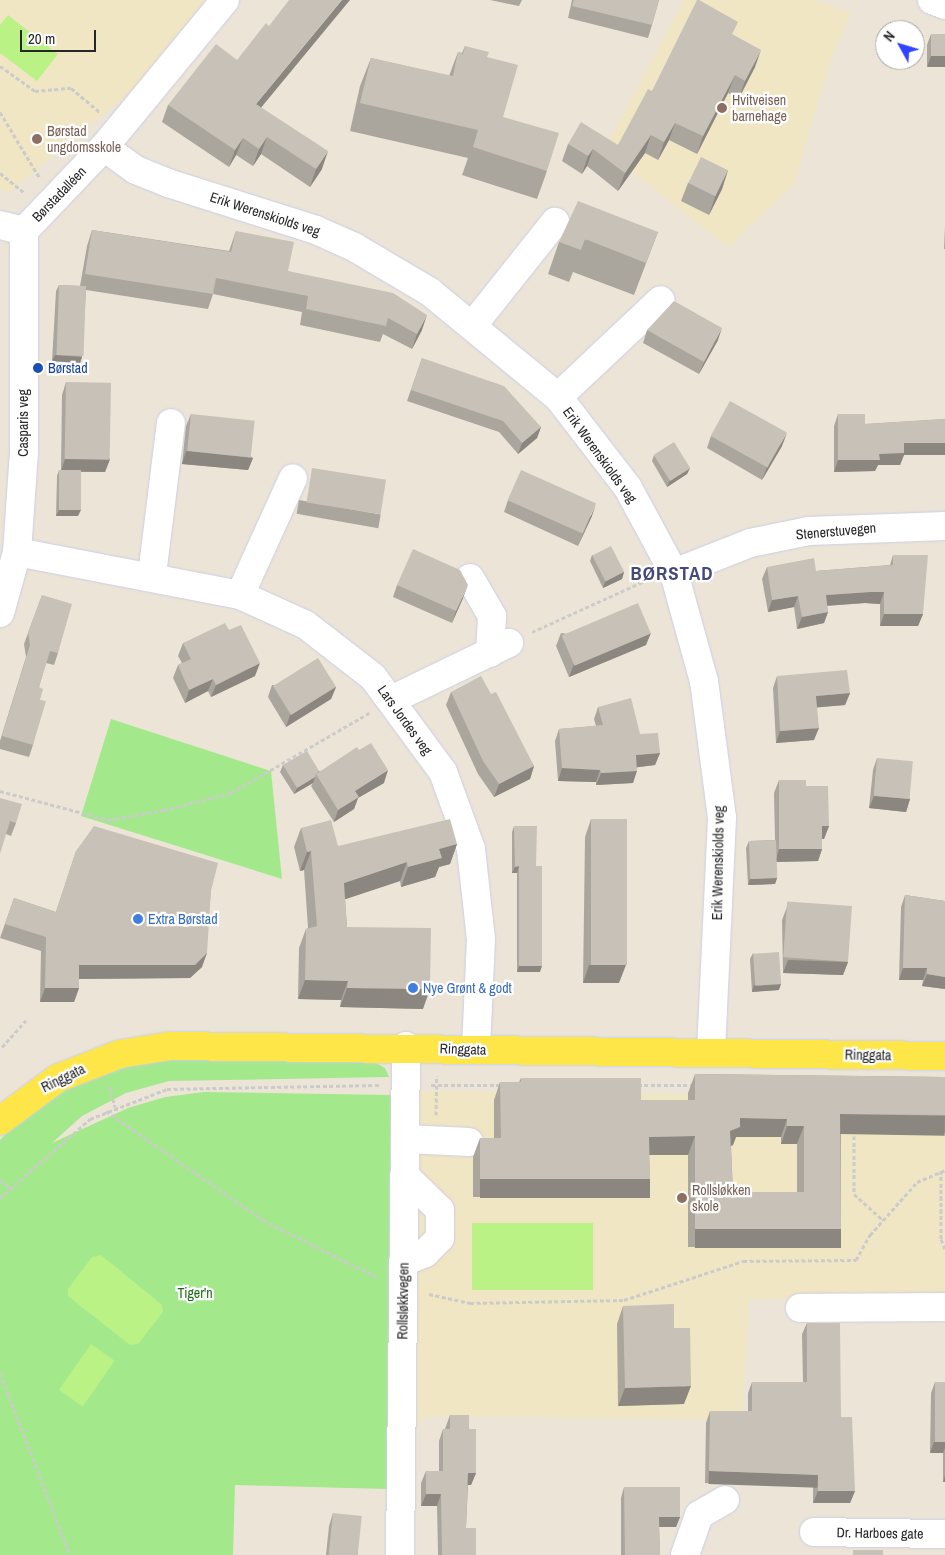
<!DOCTYPE html>
<meta charset="utf-8">
<style>
body{margin:0}
#map{position:relative;width:945px;height:1555px;overflow:hidden;background:#ece5d7;font-family:"Archivo Narrow",sans-serif}
div>[style]{position:absolute}
.education>*{inset:0;background:#f0e6c3}
.green>*{inset:0;background:#a3e98c}
.pitch>*{inset:0;background:#baf286;transform-origin:0 0}
.path>*{height:3px;margin-top:-1.5px;transform-origin:0;background:repeating-linear-gradient(90deg,#cbcbcb 0 4px,transparent 0 6.5px)}
.roads{filter:drop-shadow(0 0 1px #cccee3) drop-shadow(0 0 1px #cccee3)}
.minor>*{height:28px;margin:-14px;padding:0 14px;transform-origin:14px;border-radius:14px;background:#fff}
.major>*{height:28px;margin:-14px;padding:0 14px;transform-origin:14px;border-radius:14px;background:#ffe648}
.wall>*{inset:0;background:#aba69d;transform-origin:0 0}
.shaded-wall>*{inset:0;background:#8b8780;transform-origin:0 0}
.building>*{inset:0;background:#c7c1b7;transform-origin:0 0}
.dots>*{width:14px;height:14px;translate:-50% -50%;box-sizing:border-box;border:2px solid #fff;border-radius:50%}
span{translate:-50% -50%;white-space:nowrap;text-align:center;line-height:1.15;-webkit-text-stroke:4.5px #fff;paint-order:stroke}
.education-label{font-size:14px;color:#785e54}
.left{translate:0 -50%;text-align:left}
.street-label{font-size:14px;color:#272727}
.transit-label{font-size:14px;color:#164399}
.shop-label{font-size:14px;color:#366cbe}
.park-label{font-size:14px;color:#1b6a11}
.district-label{font-size:19px;color:#44487c;font-weight:700;letter-spacing:1px}
.north{position:absolute;left:875px;top:20px;width:50px;height:50px;box-sizing:border-box;background:#fff;border:1px solid #a9a9a9;border-radius:50%;rotate:309deg;font-size:14px;font-weight:700;line-height:20px;text-align:center;color:#272727}
.north::after{content:'';display:block;margin:auto;width:18px;height:22px;background:#3043ff;clip-path:polygon(50% 0,100% 100%,50% 72%,0 100%)}
.scale{position:absolute;left:20px;top:30px;width:76px;height:22px;box-sizing:border-box;border:2px solid #272727;border-top:0;padding-left:6px;font-size:15px;line-height:18px;white-space:nowrap;color:#272727;-webkit-text-stroke:4px #fff;paint-order:stroke}
</style>
<div id="map">
<div class="education">
<div style="clip-path:polygon(0 0,205px 0,131px 91px,7px 194px,0 186px)"></div>
<div style="clip-path:polygon(684px 0,812px 0,851px 13px,829px 65px,794px 185px,728px 247px,604px 150px)"></div>
<div style="clip-path:polygon(419px 1091px,945px 1097px,945px 1299px,749px 1299px,742px 1420px,428px 1416px,416px 1425px)"></div>
</div>
<div class="green">
<div style="clip-path:polygon(111px 719px,271px 771px,282px 879px,81px 816px)"></div>
<div style="clip-path:polygon(222px 1057px,376px 1063px,385px 1068px,389px 1077px,169px 1081px,126px 1093px,82px 1116px,52px 1143px,128px 1108px,165px 1097px,204px 1092px,391px 1095px,387px 1489px,235px 1485px,233px 1555px,0 1555px,0 1140px,24px 1116px,62px 1091px,104px 1073px,149px 1061px)"></div>
</div>
<div class="pitch">
<div style="clip-path:polygon(8px 15px,58px 54px,37px 81px,0 53px,0 25px)"></div>
<div style="left:593px;top:1223px;width:67px;height:121px;rotate:90deg"></div>
<div style="clip-path:polygon(101px 1255px,162px 1305px,163px 1312px,138px 1344px,130px 1345px,68px 1296px,68px 1289px,92px 1257px)"></div>
<div style="left:91px;top:1344px;width:29px;height:56px;rotate:35deg"></div>
</div>
<div class="path">
<div style="left:0;top:66px;width:43px;rotate:35.5deg"></div>
<div style="left:35px;top:91px;width:36px;rotate:-5deg"></div>
<div style="left:71px;top:88px;width:38px;rotate:40deg"></div>
<div style="left:0;top:112px;width:76px;rotate:59deg"></div>
<div style="left:0;top:173px;width:32px;rotate:39deg"></div>
<div style="left:532px;top:632px;width:128px;rotate:-24.4deg"></div>
<div style="left:0;top:791px;width:113px;rotate:14.9deg"></div>
<div style="left:109px;top:820px;width:56px;rotate:-10.3deg"></div>
<div style="left:164px;top:810px;width:69px;rotate:-14.2deg"></div>
<div style="left:231px;top:793px;width:160px;rotate:-30.1deg"></div>
<div style="left:2px;top:1047px;width:36px;rotate:-48deg"></div>
<div style="left:431px;top:1085px;width:71px"></div>
<div style="left:638px;top:1085px;width:56px"></div>
<div style="left:109px;top:1086px;width:22px;rotate:74deg"></div>
<div style="left:106px;top:1111px;width:191px;rotate:34.8deg"></div>
<div style="left:263px;top:1220px;width:127px;rotate:26.6deg"></div>
<div style="left:436px;top:1115px;width:39px;rotate:-89deg"></div>
<div style="left:854px;top:1136px;width:58px;rotate:90deg"></div>
<div style="left:854px;top:1194px;width:39px;rotate:42deg"></div>
<div style="left:941px;top:1170px;width:69px;rotate:90deg"></div>
<div style="left:941px;top:1239px;width:11px;rotate:68deg"></div>
<div style="left:0;top:1180px;width:14px;rotate:36deg"></div>
<div style="left:0;top:1198px;width:120px;rotate:-41.3deg"></div>
<div style="left:90px;top:1119px;width:83px;rotate:-21.3deg"></div>
<div style="left:167px;top:1089px;width:212px;rotate:-1.1deg"></div>
<div style="left:429px;top:1294px;width:42px;rotate:12.4deg"></div>
<div style="left:470px;top:1303px;width:154px;rotate:-1.1deg"></div>
<div style="left:624px;top:1300px;width:125px;rotate:-18.1deg"></div>
<div style="left:743px;top:1261px;width:113px;rotate:-0.5deg"></div>
<div style="left:856px;top:1260px;width:29px;rotate:-61deg"></div>
<div style="left:870px;top:1235px;width:71px;rotate:-48.4deg"></div>
<div style="left:917px;top:1182px;width:30px;rotate:-23deg"></div>
<div style="left:0;top:1373px;width:195px;rotate:69deg"></div>
</div>
<div class="roads">
<div class="minor">
<div style="left:932px;top:0;width:14px;rotate:21deg"></div>
<div style="left:104px;top:147px;width:39px;rotate:36deg"></div>
<div style="left:136px;top:170px;width:35px;rotate:22deg"></div>
<div style="left:168px;top:183px;width:155px;rotate:17.6deg"></div>
<div style="left:316px;top:230px;width:42px;rotate:24.1deg"></div>
<div style="left:354px;top:247px;width:88px;rotate:30.6deg"></div>
<div style="left:430px;top:292px;width:166px;rotate:39.4deg"></div>
<div style="left:558px;top:397px;width:115px;rotate:52.4deg"></div>
<div style="left:628px;top:488px;width:97px;rotate:61.6deg"></div>
<div style="left:674px;top:573px;width:112px;rotate:74.5deg"></div>
<div style="left:704px;top:681px;width:138px;rotate:82.5deg"></div>
<div style="left:722px;top:818px;width:235px;rotate:92.7deg"></div>
<div style="left:0;top:225px;width:25px;rotate:14deg"></div>
<div style="left:24px;top:231px;width:116px;rotate:-46.4deg"></div>
<div style="left:104px;top:147px;width:190px;rotate:-50.5deg"></div>
<div style="left:473px;top:325px;width:132px;rotate:-51.5deg"></div>
<div style="left:558px;top:397px;width:141px;rotate:-43.3deg"></div>
<div style="left:17px;top:552px;width:227px;rotate:10.9deg"></div>
<div style="left:240px;top:595px;width:72px;rotate:24.4deg"></div>
<div style="left:306px;top:625px;width:85px;rotate:37.8deg"></div>
<div style="left:373px;top:677px;width:118px;rotate:53.6deg"></div>
<div style="left:443px;top:772px;width:82px;rotate:70deg"></div>
<div style="left:471px;top:849px;width:91px;rotate:83.7deg"></div>
<div style="left:481px;top:939px;width:111px;rotate:92.6deg"></div>
<div style="left:674px;top:573px;width:82px;rotate:-21.5deg"></div>
<div style="left:750px;top:543px;width:60px;rotate:-11.5deg"></div>
<div style="left:809px;top:531px;width:136px;rotate:-2.1deg"></div>
<div style="left:152px;top:575px;width:153px;rotate:-82.9deg"></div>
<div style="left:470px;top:578px;width:44px;rotate:59.9deg"></div>
<div style="left:492px;top:616px;width:37px;rotate:93deg"></div>
<div style="left:240px;top:595px;width:128px;rotate:-65.6deg"></div>
<div style="left:0;top:613px;width:63px;rotate:-74.4deg"></div>
<div style="left:17px;top:552px;width:100px;rotate:-86deg"></div>
<div style="left:24px;top:452px;width:221px;rotate:-90deg"></div>
<div style="left:393px;top:699px;width:129px;rotate:-25.8deg"></div>
<div style="left:405px;top:1139px;width:64px;rotate:2.7deg"></div>
<div style="left:403px;top:1262px;width:24px;rotate:-22deg"></div>
<div style="left:425px;top:1253px;width:21px;rotate:-45deg"></div>
<div style="left:440px;top:1238px;width:28px;rotate:-90deg"></div>
<div style="left:440px;top:1210px;width:50px;rotate:-135.8deg"></div>
<div style="left:800px;top:1308px;width:145px;rotate:-0.4deg"></div>
<div style="left:814px;top:1532px;width:131px;rotate:0.9deg"></div>
<div style="left:400px;top:1555px;width:509px;rotate:-89.32deg"></div>
<div style="left:685px;top:1555px;width:42px;rotate:-70.7deg"></div>
<div style="left:699px;top:1515px;width:30px;rotate:-30deg"></div>
</div>
<div class="major">
<div style="left:0;top:1121px;width:72px;rotate:-36.6deg"></div>
<div style="left:58px;top:1078px;width:66px;rotate:-21.2deg"></div>
<div style="left:120px;top:1054px;width:51px;rotate:-9.1deg"></div>
<div style="left:170px;top:1046px;width:775px;rotate:0.74deg"></div>
</div>
</div>
<div class="wall">
<div style="clip-path:polygon(490px 0,522px 0,519px 6px)"></div>
<div style="clip-path:polygon(572px 0,659px 0,652px 25px,648px 38px,568px 18px)"></div>
<div style="clip-path:polygon(931px 34px,945px 34px,927px 67px,927px 45px)"></div>
<div style="clip-path:polygon(734px 35px,755px 67px,739px 98px,728px 93px,697px 154px,669px 140px,658px 160px,645px 153px,618px 191px,587px 166px,582px 174px,562px 161px,568px 144px,618px 145px,652px 91px)"></div>
<div style="clip-path:polygon(465px 46px,487px 57px,503px 117px,547px 171px,537px 199px,462px 175px,468px 158px,350px 131px,360px 86px,371px 58px,449px 76px,458px 52px,462px 53px)"></div>
<div style="clip-path:polygon(168px 105px,261px 107px,322px 169px,310px 187px,261px 154px,253px 166px,236px 155px,229px 167px,162px 122px)"></div>
<div style="clip-path:polygon(728px 170px,722px 189px,709px 215px,681px 201px,688px 183px)"></div>
<div style="clip-path:polygon(945px 226px,945px 249px,944px 249px)"></div>
<div style="clip-path:polygon(92px 230px,229px 251px,236px 231px,288px 271px,422px 330px,412px 349px,383px 334px,380px 342px,300px 325px,302px 312px,213px 294px,208px 309px,86px 290px,82px 357px,80px 363px,52px 361px,56px 291px,59px 285px,80px 286px,87px 246px)"></div>
<div style="clip-path:polygon(658px 232px,634px 295px,573px 272px,569px 282px,548px 274px,559px 242px)"></div>
<div style="clip-path:polygon(647px 330px,718px 340px,699px 374px,643px 343px)"></div>
<div style="clip-path:polygon(422px 358px,541px 427px,537px 438px,518px 454px,499px 432px,407px 401px)"></div>
<div style="clip-path:polygon(66px 382px,110px 459px,105px 472px,81px 472px,78px 516px,56px 516px,57px 476px,59px 470px,61px 470px,62px 395px)"></div>
<div style="clip-path:polygon(191px 414px,253px 458px,248px 470px,182px 464px,186px 426px)"></div>
<div style="clip-path:polygon(838px 414px,865px 424px,945px 419px,945px 455px,904px 455px,900px 465px,878px 465px,875px 471px,834px 472px,834px 426px)"></div>
<div style="clip-path:polygon(711px 436px,782px 446px,762px 480px,707px 448px)"></div>
<div style="clip-path:polygon(654px 455px,690px 468px,687px 474px,667px 487px,652px 461px)"></div>
<div style="left:299px;top:500px;width:83px;height:14px;rotate:10deg"></div>
<div style="clip-path:polygon(508px 500px,592px 516px,578px 546px,504px 512px)"></div>
<div style="clip-path:polygon(592px 555px,624px 572px,622px 579px,603px 588px,590px 561px)"></div>
<div style="clip-path:polygon(893px 555px,923px 614px,918px 626px,880px 626px,880px 604px,865px 603px,827px 606px,828px 612px,824px 623px,797px 629px,794px 607px,768px 612px,762px 579px,767px 567px,816px 571px,890px 565px)"></div>
<div style="clip-path:polygon(397px 585px,463px 598px,452px 623px,393px 597px)"></div>
<div style="clip-path:polygon(42px 595px,58px 653px,54px 665px,46px 663px,39px 687px,40px 700px,33px 745px,29px 757px,0 749px,0 741px,26px 657px,24px 644px)"></div>
<div style="clip-path:polygon(229px 630px,255px 676px,211px 697px,208px 691px,185px 703px,173px 678px,178px 665px,182px 663px,178px 656px,183px 643px)"></div>
<div style="clip-path:polygon(561px 633px,646px 645px,569px 677px,556px 646px)"></div>
<div style="clip-path:polygon(777px 676px,850px 693px,845px 705px,817px 707px,814px 740px,776px 743px,773px 688px)"></div>
<div style="clip-path:polygon(272px 685px,336px 687px,331px 699px,286px 727px,268px 697px)"></div>
<div style="clip-path:polygon(451px 692px,491px 694px,534px 766px,530px 779px,494px 797px,478px 774px,446px 705px)"></div>
<div style="clip-path:polygon(598px 707px,640px 734px,660px 753px,655px 765px,637px 767px,633px 783px,596px 785px,596px 782px,558px 781px,555px 741px,559px 729px,596px 726px,594px 719px)"></div>
<div style="clip-path:polygon(877px 758px,910px 799px,906px 812px,869px 808px,873px 770px)"></div>
<div style="clip-path:polygon(283px 765px,319px 771px,384px 783px,358px 798px,354px 809px,334px 822px,311px 786px,313px 783px,294px 794px,280px 772px)"></div>
<div style="clip-path:polygon(779px 780px,806px 786px,829px 826px,824px 839px,822px 839px,822px 849px,818px 861px,776px 862px,777px 878px,775px 884px,748px 885px,746px 848px,749px 841px,775px 840px,774px 793px)"></div>
<div style="clip-path:polygon(0 798px,16px 823px,11px 836px,6px 834px)"></div>
<div style="clip-path:polygon(591px 819px,619px 983px,583px 983px,585px 837px)"></div>
<div style="clip-path:polygon(514px 826px,540px 972px,517px 972px,517px 873px,512px 873px,512px 832px)"></div>
<div style="clip-path:polygon(301px 828px,338px 846px,457px 844px,450px 864px,439px 867px,435px 877px,401px 887px,400px 881px,345px 899px,347px 927px,423px 1009px,340px 1007px,341px 1000px,298px 999px,299px 948px,306px 929px,308px 928px,304px 870px,300px 871px,294px 847px)"></div>
<div style="clip-path:polygon(76px 851px,211px 891px,202px 967px,190px 978px,79px 979px,79px 988px,74px 1002px,40px 1002px,41px 951px,0 938px,14px 898px,56px 912px)"></div>
<div style="clip-path:polygon(905px 895px,945px 901px,945px 989px,922px 986px,923px 980px,899px 980px,901px 907px)"></div>
<div style="clip-path:polygon(787px 907px,848px 962px,843px 975px,783px 973px,782px 920px)"></div>
<div style="clip-path:polygon(753px 953px,779px 990px,752px 992px,750px 959px)"></div>
<div style="clip-path:polygon(evenodd,695px 1074px,945px 1077px,945px 1133px,841px 1133px,841px 1229px,834px 1247px,688px 1247px,688px 1155px,649px 1155px,650px 1179px,643px 1197px,473px 1197px,473px 1157px,480px 1138px,494px 1138px,494px 1100px,500px 1082px,519px 1082px,521px 1078px,641px 1100px,688px 1100px,688px 1093px,695px 1074px,736px 1137px,781px 1137px,781px 1144px,797px 1144px,797px 1192px,733px 1192px,731px 1146px,733px 1145px,736px 1137px)"></div>
<div style="clip-path:polygon(623px 1306px,674px 1328px,684px 1404px,618px 1406px,617px 1324px)"></div>
<div style="clip-path:polygon(807px 1323px,841px 1417px,855px 1491px,850px 1503px,813px 1503px,813px 1487px,705px 1483px,706px 1423px,710px 1411px,748px 1411px,748px 1393px,752px 1382px,803px 1382px,802px 1334px)"></div>
<div style="clip-path:polygon(935px 1382px,945px 1382px,945px 1482px,943px 1482px,943px 1453px,930px 1453px,931px 1393px)"></div>
<div style="clip-path:polygon(450px 1415px,469px 1429px,476px 1473px,471px 1485px,468px 1485px,466px 1528px,476px 1555px,438px 1555px,437px 1506px,421px 1506px,421px 1483px,426px 1471px,439px 1471px,439px 1441px,443px 1429px,445px 1429px)"></div>
<div style="clip-path:polygon(624px 1487px,680px 1517px,676px 1527px,659px 1527px,660px 1555px,621px 1555px,621px 1498px)"></div>
<div style="clip-path:polygon(333px 1513px,358px 1555px,326px 1555px,329px 1526px)"></div>
</div>
<div class="shaded-wall">
<div style="clip-path:polygon(342px 0,350px 0,250px 121px,256px 104px)"></div>
<div style="clip-path:polygon(761px 50px,755px 67px,739px 98px,745px 81px)"></div>
<div style="clip-path:polygon(931px 56px,945px 56px,945px 67px,927px 67px)"></div>
<div style="clip-path:polygon(735px 75px,728px 93px,697px 154px,703px 136px)"></div>
<div style="clip-path:polygon(675px 123px,669px 140px,658px 160px,664px 142px)"></div>
<div style="clip-path:polygon(651px 135px,645px 153px,618px 191px,625px 173px)"></div>
<div style="clip-path:polygon(267px 137px,261px 154px,253px 166px,259px 149px)"></div>
<div style="clip-path:polygon(243px 138px,236px 155px,229px 167px,235px 150px)"></div>
<div style="clip-path:polygon(593px 149px,587px 166px,582px 174px,588px 156px)"></div>
<div style="clip-path:polygon(328px 151px,322px 169px,310px 187px,316px 169px)"></div>
<div style="clip-path:polygon(728px 170px,722px 189px,709px 215px,715px 197px)"></div>
<div style="clip-path:polygon(427px 315px,422px 330px,412px 349px,417px 334px)"></div>
<div style="clip-path:polygon(722px 328px,718px 340px,699px 374px,704px 362px)"></div>
<div style="clip-path:polygon(55px 355px,82px 357px,80px 363px,52px 361px)"></div>
<div style="clip-path:polygon(541px 427px,537px 438px,518px 454px,522px 443px)"></div>
<div style="clip-path:polygon(787px 433px,782px 446px,762px 480px,767px 467px)"></div>
<div style="clip-path:polygon(904px 443px,945px 443px,945px 455px,904px 455px,900px 465px,878px 465px,875px 471px,834px 472px,838px 460px,879px 454px)"></div>
<div style="clip-path:polygon(186px 451px,253px 458px,248px 470px,182px 464px)"></div>
<div style="clip-path:polygon(65px 459px,110px 459px,105px 472px,61px 471px)"></div>
<div style="clip-path:polygon(690px 468px,687px 474px,667px 487px,670px 480px)"></div>
<div style="clip-path:polygon(596px 504px,592px 516px,578px 546px,583px 534px)"></div>
<div style="clip-path:polygon(59px 510px,81px 510px,78px 516px,56px 516px)"></div>
<div style="clip-path:polygon(624px 572px,622px 579px,603px 588px,605px 582px)"></div>
<div style="clip-path:polygon(468px 585px,463px 598px,452px 623px,456px 611px)"></div>
<div style="clip-path:polygon(870px 592px,884px 592px,880px 604px,865px 603px,822px 606px,826px 595px)"></div>
<div style="clip-path:polygon(798px 596px,794px 607px,768px 612px,772px 600px)"></div>
<div style="clip-path:polygon(828px 612px,824px 623px,797px 629px,802px 617px)"></div>
<div style="clip-path:polygon(884px 614px,923px 614px,918px 626px,880px 626px)"></div>
<div style="clip-path:polygon(651px 633px,646px 645px,569px 677px,574px 664px)"></div>
<div style="clip-path:polygon(260px 663px,255px 676px,211px 697px,216px 685px)"></div>
<div style="clip-path:polygon(213px 679px,208px 691px,185px 703px,189px 690px)"></div>
<div style="clip-path:polygon(336px 687px,331px 699px,286px 727px,290px 715px)"></div>
<div style="clip-path:polygon(850px 693px,845px 705px,811px 708px,816px 696px)"></div>
<div style="clip-path:polygon(819px 728px,814px 740px,776px 743px,780px 731px)"></div>
<div style="clip-path:polygon(660px 753px,655px 765px,632px 768px,636px 755px)"></div>
<div style="clip-path:polygon(534px 766px,530px 779px,494px 797px,499px 784px)"></div>
<div style="clip-path:polygon(562px 768px,600px 770px,596px 782px,558px 781px)"></div>
<div style="clip-path:polygon(388px 770px,384px 783px,358px 798px,354px 809px,334px 822px,338px 810px,355px 791px)"></div>
<div style="clip-path:polygon(637px 771px,633px 783px,596px 785px,601px 773px)"></div>
<div style="clip-path:polygon(315px 777px,313px 783px,294px 794px,297px 788px)"></div>
<div style="clip-path:polygon(874px 796px,910px 799px,906px 812px,869px 808px)"></div>
<div style="clip-path:polygon(822px 826px,829px 826px,824px 839px,817px 839px)"></div>
<div style="clip-path:polygon(457px 844px,450px 864px,439px 867px,435px 877px,401px 887px,408px 867px,439px 849px)"></div>
<div style="clip-path:polygon(779px 849px,822px 849px,818px 861px,775px 862px)"></div>
<div style="clip-path:polygon(311px 851px,304px 870px,300px 871px,307px 852px)"></div>
<div style="clip-path:polygon(407px 862px,400px 881px,337px 902px,344px 883px)"></div>
<div style="clip-path:polygon(519px 866px,517px 873px,512px 873px,515px 867px)"></div>
<div style="clip-path:polygon(777px 878px,775px 884px,748px 885px,750px 879px)"></div>
<div style="clip-path:polygon(207px 953px,202px 967px,190px 978px,74px 979px,79px 965px)"></div>
<div style="clip-path:polygon(788px 960px,848px 962px,843px 975px,783px 973px)"></div>
<div style="clip-path:polygon(589px 965px,626px 965px,619px 983px,583px 983px)"></div>
<div style="clip-path:polygon(519px 966px,542px 966px,540px 972px,517px 972px)"></div>
<div style="clip-path:polygon(903px 968px,927px 968px,923px 980px,899px 980px)"></div>
<div style="clip-path:polygon(927px 974px,945px 977px,945px 989px,922px 986px)"></div>
<div style="clip-path:polygon(305px 980px,348px 981px,341px 1000px,298px 999px)"></div>
<div style="clip-path:polygon(781px 984px,779px 990px,752px 992px,754px 985px)"></div>
<div style="clip-path:polygon(45px 988px,79px 988px,74px 1002px,40px 1002px)"></div>
<div style="clip-path:polygon(347px 988px,430px 989px,423px 1009px,340px 1007px)"></div>
<div style="left:840px;top:1114px;width:105px;height:20px;rotate:1deg"></div>
<div style="clip-path:polygon(740px 1118px,787px 1119px,781px 1137px,736px 1137px,733px 1145px,723px 1149px,730px 1131px)"></div>
<div style="clip-path:polygon(787px 1126px,804px 1126px,797px 1144px,781px 1144px)"></div>
<div style="clip-path:polygon(695px 1136px,688px 1155px,643px 1155px,649px 1137px)"></div>
<div style="left:480px;top:1179px;width:170px;height:19px"></div>
<div style="left:695px;top:1229px;width:146px;height:19px"></div>
<div style="clip-path:polygon(691px 1386px,684px 1404px,618px 1406px,625px 1388px)"></div>
<div style="clip-path:polygon(934px 1442px,945px 1442px,945px 1448px,943px 1453px,930px 1453px)"></div>
<div style="left:709px;top:1471px;width:109px;height:13px;rotate:2deg"></div>
<div style="clip-path:polygon(468px 1473px,476px 1473px,471px 1485px,464px 1485px)"></div>
<div style="clip-path:polygon(945px 1475px,945px 1482px,943px 1482px)"></div>
<div style="clip-path:polygon(818px 1491px,855px 1491px,850px 1503px,813px 1503px)"></div>
<div style="clip-path:polygon(426px 1494px,441px 1494px,437px 1506px,421px 1506px)"></div>
<div style="clip-path:polygon(659px 1517px,680px 1517px,676px 1527px,656px 1527px)"></div>
</div>
<div class="building">
<div style="clip-path:polygon(289px 0,342px 0,256px 104px,328px 151px,316px 169px,267px 137px,259px 149px,243px 138px,235px 150px,168px 105px,216px 44px,237px 60px,266px 23px,269px 26px)"></div>
<div style="clip-path:polygon(574px 0,659px 0,652px 25px,572px 6px)"></div>
<div style="clip-path:polygon(697px 0,699px 0,738px 22px,732px 34px,761px 50px,745px 81px,735px 75px,703px 136px,675px 123px,664px 142px,651px 135px,625px 173px,593px 149px,588px 156px,568px 144px,581px 122px,618px 145px,648px 89px,652px 91px)"></div>
<div style="left:931px;top:34px;width:14px;height:22px"></div>
<div style="clip-path:polygon(465px 46px,489px 52px,487px 57px,518px 65px,503px 117px,559px 133px,547px 171px,473px 147px,478px 130px,360px 103px,371px 58px,453px 76px,458px 52px,463px 54px)"></div>
<div style="left:701px;top:157px;width:30px;height:29px;rotate:26deg"></div>
<div style="clip-path:polygon(578px 201px,658px 232px,646px 263px,585px 239px,581px 250px,559px 242px)"></div>
<div style="clip-path:polygon(92px 230px,231px 252px,236px 231px,294px 242px,288px 271px,393px 293px,427px 315px,417px 334px,388px 318px,386px 326px,306px 309px,308px 296px,216px 278px,213px 294px,85px 274px)"></div>
<div style="left:59px;top:285px;width:27px;height:70px;rotate:2deg"></div>
<div style="clip-path:polygon(674px 301px,722px 328px,704px 362px,647px 330px)"></div>
<div style="clip-path:polygon(422px 358px,504px 386px,541px 427px,522px 443px,503px 421px,411px 390px)"></div>
<div style="left:66px;top:382px;width:45px;height:77px;rotate:1deg"></div>
<div style="left:730px;top:401px;width:65px;height:40px;rotate:29deg"></div>
<div style="left:191px;top:414px;width:64px;height:37px;rotate:6deg"></div>
<div style="clip-path:polygon(838px 414px,865px 414px,865px 424px,945px 419px,945px 443px,904px 443px,904px 453px,879px 454px,880px 460px,838px 460px)"></div>
<div style="left:674px;top:442px;width:31px;height:24px;rotate:58deg"></div>
<div style="left:312px;top:468px;width:75px;height:35px;rotate:9deg"></div>
<div style="left:59px;top:470px;width:22px;height:40px"></div>
<div style="left:521px;top:470px;width:82px;height:33px;rotate:24deg"></div>
<div style="left:611px;top:546px;width:29px;height:21px;rotate:63deg"></div>
<div style="clip-path:polygon(413px 549px,460px 570px,468px 585px,456px 611px,397px 585px)"></div>
<div style="clip-path:polygon(893px 555px,928px 555px,923px 614px,884px 614px,884px 592px,870px 592px,826px 595px,828px 612px,802px 617px,798px 596px,772px 600px,767px 567px,814px 558px,816px 571px,893px 565px)"></div>
<div style="clip-path:polygon(42px 595px,72px 604px,58px 653px,50px 651px,39px 687px,43px 689px,40px 700px,46px 701px,33px 745px,2px 736px,30px 645px,28px 632px)"></div>
<div style="left:638px;top:603px;width:33px;height:83px;rotate:67deg"></div>
<div style="clip-path:polygon(225px 623px,229px 630px,241px 625px,260px 663px,216px 685px,213px 679px,189px 690px,178px 665px,191px 659px,183px 643px)"></div>
<div style="left:318px;top:658px;width:34px;height:53px;rotate:58deg"></div>
<div style="clip-path:polygon(847px 670px,850px 693px,816px 696px,819px 728px,780px 731px,777px 676px)"></div>
<div style="clip-path:polygon(481px 676px,491px 694px,496px 692px,534px 766px,499px 784px,483px 761px,451px 692px)"></div>
<div style="clip-path:polygon(631px 698px,640px 734px,658px 733px,660px 753px,636px 755px,637px 771px,601px 773px,600px 770px,562px 768px,559px 729px,603px 725px,598px 707px)"></div>
<div style="clip-path:polygon(371px 743px,388px 770px,355px 791px,359px 797px,338px 810px,316px 774px,357px 747px,359px 750px)"></div>
<div style="clip-path:polygon(307px 751px,319px 771px,316px 774px,315px 777px,297px 788px,283px 765px)"></div>
<div style="left:877px;top:758px;width:36px;height:38px;rotate:5deg"></div>
<div style="clip-path:polygon(779px 780px,806px 780px,806px 786px,828px 786px,829px 826px,822px 826px,822px 849px,779px 849px)"></div>
<div style="clip-path:polygon(0 798px,22px 804px,16px 823px,10px 821px,0 854px)"></div>
<div style="clip-path:polygon(450px 819px,457px 844px,439px 849px,442px 858px,408px 867px,407px 862px,344px 883px,347px 927px,431px 928px,430px 989px,347px 988px,348px 981px,305px 980px,306px 929px,317px 926px,311px 851px,307px 852px,301px 828px,331px 820px,338px 846px)"></div>
<div style="left:591px;top:819px;width:36px;height:146px"></div>
<div style="clip-path:polygon(94px 826px,218px 863px,211px 891px,207px 953px,195px 965px,79px 965px,79px 988px,45px 988px,46px 937px,5px 924px,14px 898px,56px 912px,76px 851px)"></div>
<div style="clip-path:polygon(514px 826px,537px 826px,536px 866px,542px 866px,542px 966px,519px 966px,519px 866px,515px 867px)"></div>
<div style="left:776px;top:840px;width:38px;height:27px;rotate:88deg"></div>
<div style="clip-path:polygon(905px 895px,945px 901px,945px 977px,927px 974px,927px 968px,903px 968px)"></div>
<div style="left:852px;top:906px;width:56px;height:65px;rotate:94deg"></div>
<div style="left:779px;top:952px;width:32px;height:26px;rotate:86deg"></div>
<div style="clip-path:polygon(evenodd,695px 1074px,945px 1077px,945px 1115px,840px 1114px,841px 1229px,695px 1229px,695px 1136px,649px 1137px,650px 1179px,480px 1179px,480px 1138px,501px 1138px,500px 1082px,521px 1082px,521px 1078px,641px 1078px,641px 1100px,695px 1100px,695px 1074px,740px 1118px,787px 1119px,787px 1126px,804px 1126px,804px 1192px,733px 1192px,730px 1131px,740px 1127px,740px 1118px)"></div>
<div style="clip-path:polygon(674px 1304px,674px 1328px,690px 1328px,691px 1386px,625px 1388px,623px 1306px)"></div>
<div style="clip-path:polygon(807px 1323px,840px 1323px,841px 1417px,852px 1417px,855px 1491px,818px 1491px,818px 1475px,709px 1471px,710px 1411px,752px 1411px,752px 1382px,807px 1382px)"></div>
<div style="left:935px;top:1382px;width:10px;height:60px"></div>
<div style="clip-path:polygon(450px 1415px,469px 1415px,469px 1429px,476px 1429px,476px 1473px,468px 1473px,466px 1528px,476px 1528px,476px 1555px,442px 1555px,441px 1494px,426px 1494px,426px 1471px,443px 1471px,443px 1429px,450px 1429px)"></div>
<div style="clip-path:polygon(624px 1487px,680px 1487px,680px 1517px,659px 1517px,660px 1555px,625px 1555px)"></div>
<div style="left:333px;top:1513px;width:29px;height:42px;rotate:6deg"></div>
<div style="left:853px;top:1550px;width:30px;height:5px"></div>
</div>
<div class="dots">
<div style="left:722px;top:108px;background:#8d6e63"></div>
<div style="left:37px;top:139px;background:#8d6e63"></div>
<div style="left:38px;top:368px;background:#1a4fb4"></div>
<div style="left:138px;top:919px;background:#3f7fe0"></div>
<div style="left:413px;top:988px;background:#3f7fe0"></div>
<div style="left:682px;top:1198px;background:#8d6e63"></div>
</div>
<div class="education-label">
<span class="left" style="left:732px;top:108px">Hvitveisen<br>barnehage</span>
<span class="left" style="left:47px;top:139px">Børstad<br>ungdomsskole</span>
<span class="left" style="left:692px;top:1198px">Rollsløkken<br>skole</span>
</div>
<div class="street-label">
<span style="left:59px;top:194px;rotate:-46deg">Børstadalléen</span>
<span style="left:265px;top:214px;rotate:18deg">Erik Werenskiolds veg</span>
<span style="left:23px;top:423px;rotate:-90deg">Casparis veg</span>
<span style="left:600px;top:455px;rotate:54deg">Erik Werenskiolds veg</span>
<span style="left:836px;top:531px;rotate:-5deg">Stenerstuvegen</span>
<span style="left:405px;top:720px;rotate:54deg">Lars Jordes veg</span>
<span style="left:718px;top:863px;rotate:-89deg">Erik Werenskiolds veg</span>
<span style="left:463px;top:1049px;rotate:2deg">Ringgata</span>
<span style="left:868px;top:1055px;rotate:1deg">Ringgata</span>
<span style="left:63px;top:1078px;rotate:-26deg">Ringgata</span>
<span style="left:403px;top:1301px;rotate:-89deg">Rollsløkkvegen</span>
<span style="left:880px;top:1533px;rotate:1deg">Dr. Harboes gate</span>
</div>
<div class="transit-label">
<span class="left" style="left:48px;top:368px">Børstad</span>
</div>
<div class="shop-label">
<span class="left" style="left:148px;top:919px">Extra Børstad</span>
<span class="left" style="left:423px;top:988px">Nye Grønt &amp; godt</span>
</div>
<div class="park-label">
<span style="left:195px;top:1293px">Tiger'n</span>
</div>
<div class="district-label">
<span style="left:672px;top:574px">BØRSTAD</span>
</div>
<div class="north">N</div>
<div class="scale">20 m</div>
</div>
